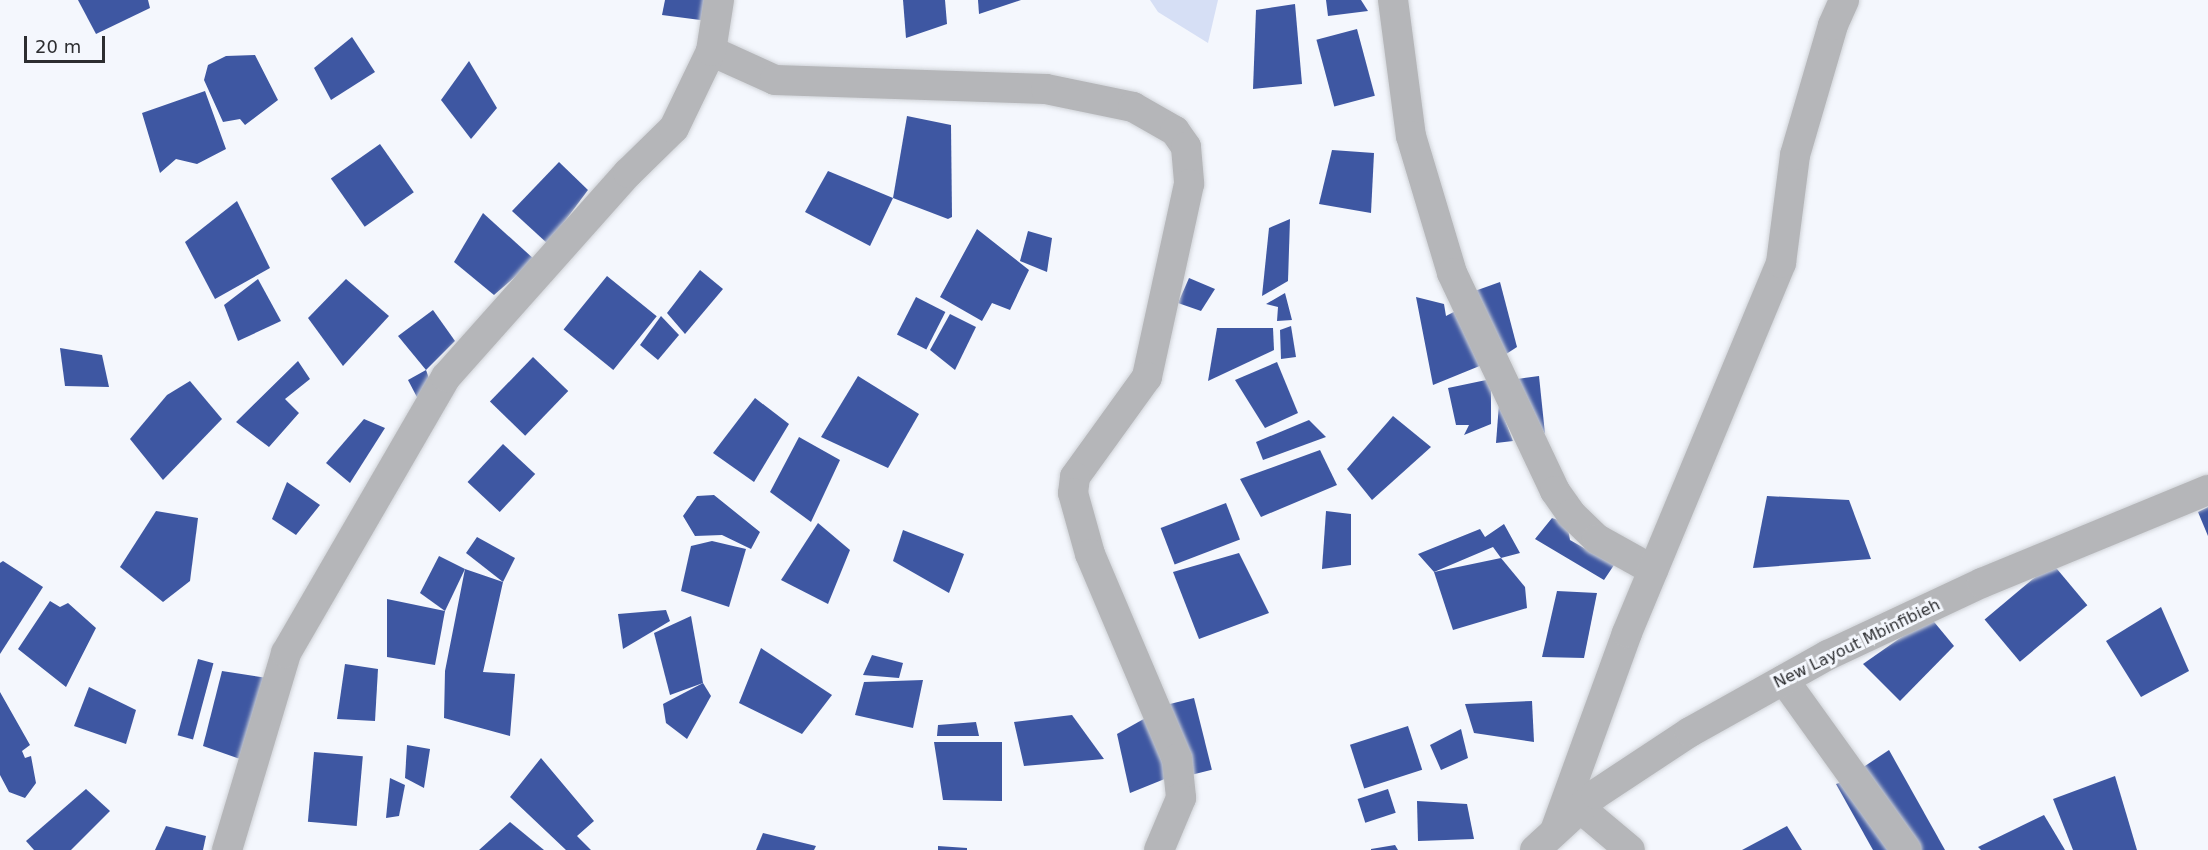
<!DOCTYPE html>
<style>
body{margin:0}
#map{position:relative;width:2208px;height:850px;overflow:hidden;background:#f4f7fd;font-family:"DejaVu Sans",sans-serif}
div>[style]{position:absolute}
.green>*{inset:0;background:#d6dff5}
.building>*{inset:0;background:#3e57a2;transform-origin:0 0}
.roads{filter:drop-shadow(0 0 2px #d0d3d8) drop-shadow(0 0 2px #d0d3d8)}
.minor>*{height:30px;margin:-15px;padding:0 15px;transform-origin:15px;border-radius:15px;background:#b5b6b9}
span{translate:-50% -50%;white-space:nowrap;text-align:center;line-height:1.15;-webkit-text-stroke:6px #f4f7fd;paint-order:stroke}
.street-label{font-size:16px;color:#2c2d30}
.scale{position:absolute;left:24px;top:36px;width:81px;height:27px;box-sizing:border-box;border:3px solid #2c2d30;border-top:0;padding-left:8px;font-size:18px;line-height:21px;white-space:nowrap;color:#2c2d30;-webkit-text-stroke:4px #f4f7fd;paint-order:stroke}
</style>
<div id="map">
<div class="green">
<div style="clip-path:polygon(1150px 0,1218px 0,1208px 43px,1158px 12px)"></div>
</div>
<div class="building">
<div style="clip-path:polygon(78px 0,148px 0,150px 8px,96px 34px)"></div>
<div style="clip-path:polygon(665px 0,713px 0,708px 21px,662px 15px)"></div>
<div style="clip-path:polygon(903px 0,945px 0,947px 24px,906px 38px)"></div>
<div style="clip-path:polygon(978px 0,1021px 0,979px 14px)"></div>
<div style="clip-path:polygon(1326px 0,1361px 0,1368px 11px,1328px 16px)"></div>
<div style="clip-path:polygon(1295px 4px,1302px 84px,1253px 89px,1256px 10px)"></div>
<div style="left:1357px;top:29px;width:69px;height:42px;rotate:75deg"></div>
<div style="clip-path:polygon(352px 37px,375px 72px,331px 100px,314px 68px)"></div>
<div style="clip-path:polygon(255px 55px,278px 100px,245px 125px,240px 119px,223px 122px,204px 80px,208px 65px,226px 56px)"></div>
<div style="clip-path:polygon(469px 61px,497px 108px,471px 139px,441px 100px)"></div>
<div style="clip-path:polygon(205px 91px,226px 149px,197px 164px,176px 159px,160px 173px,142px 113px)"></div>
<div style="clip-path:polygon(907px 116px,951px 125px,952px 217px,948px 219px,893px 198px)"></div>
<div style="left:380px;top:144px;width:59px;height:60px;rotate:55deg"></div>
<div style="clip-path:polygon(1332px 150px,1374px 153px,1371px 213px,1319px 204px)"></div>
<div style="clip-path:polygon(559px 162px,588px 190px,548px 244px,512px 211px)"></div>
<div style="clip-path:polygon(828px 171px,893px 198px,870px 246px,805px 212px)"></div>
<div style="clip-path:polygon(237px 201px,270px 268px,215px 299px,185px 242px)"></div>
<div style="clip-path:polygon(483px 213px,535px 260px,494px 295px,454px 262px)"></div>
<div style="clip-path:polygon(1290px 219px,1288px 281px,1262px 296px,1269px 228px)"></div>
<div style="clip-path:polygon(977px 229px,1029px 270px,1010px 310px,992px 303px,982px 321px,940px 297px)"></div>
<div style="clip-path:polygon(1028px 231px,1052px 238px,1047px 272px,1020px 261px)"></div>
<div style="clip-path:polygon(700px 270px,723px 289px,685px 334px,667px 313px)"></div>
<div style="left:607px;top:276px;width:64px;height:69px;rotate:39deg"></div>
<div style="clip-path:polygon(1189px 278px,1215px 289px,1201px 311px,1178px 303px)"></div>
<div style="clip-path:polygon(258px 279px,281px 321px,238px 341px,224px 305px)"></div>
<div style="clip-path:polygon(346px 279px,389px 316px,343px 366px,308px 318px)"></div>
<div style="clip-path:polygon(1500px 282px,1517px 347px,1500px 358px,1472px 292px)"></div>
<div style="clip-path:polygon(1285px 293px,1292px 320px,1277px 321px,1278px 307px,1266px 304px)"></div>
<div style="left:916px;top:297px;width:33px;height:42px;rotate:27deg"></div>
<div style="clip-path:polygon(1416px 297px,1444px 304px,1446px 316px,1467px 305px,1482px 365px,1433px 385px)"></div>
<div style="clip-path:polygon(433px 310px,455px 341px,426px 370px,398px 336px)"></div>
<div style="clip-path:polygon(950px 314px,976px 327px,955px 370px,930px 350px)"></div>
<div style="clip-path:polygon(661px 316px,679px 335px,658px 360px,640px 345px)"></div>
<div style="clip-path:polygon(1291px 326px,1296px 357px,1281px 359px,1280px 330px)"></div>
<div style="clip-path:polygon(1217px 328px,1273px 328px,1274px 350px,1208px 381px)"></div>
<div style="clip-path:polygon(60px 348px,102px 355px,109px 387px,65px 386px)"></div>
<div style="left:533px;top:357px;width:49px;height:62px;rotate:44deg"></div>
<div style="clip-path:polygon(298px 361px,310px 379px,285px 399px,299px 413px,269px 447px,236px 422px)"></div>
<div style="clip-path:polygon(1277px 362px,1298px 413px,1265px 428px,1235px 380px)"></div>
<div style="clip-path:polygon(426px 370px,430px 381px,419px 401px,408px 380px)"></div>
<div style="clip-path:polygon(858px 376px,919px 414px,888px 468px,821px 437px)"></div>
<div style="clip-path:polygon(1539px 376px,1545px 434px,1510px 380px)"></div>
<div style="clip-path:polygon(1491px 379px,1491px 424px,1464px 435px,1469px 425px,1456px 425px,1448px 388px)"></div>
<div style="clip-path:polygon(190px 381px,222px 419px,163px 480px,130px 439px,167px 395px)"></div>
<div style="clip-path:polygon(755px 398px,789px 424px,754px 482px,713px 453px)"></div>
<div style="clip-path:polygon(1499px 404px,1513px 441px,1496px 443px)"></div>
<div style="clip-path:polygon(1393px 416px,1431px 447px,1372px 500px,1347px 469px)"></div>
<div style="clip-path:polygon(364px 419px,385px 428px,350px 483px,326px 463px)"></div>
<div style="clip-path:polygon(1309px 420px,1326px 437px,1263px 460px,1256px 442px)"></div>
<div style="clip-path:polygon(799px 437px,840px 460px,811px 522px,770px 492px)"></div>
<div style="left:503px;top:444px;width:44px;height:52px;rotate:43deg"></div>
<div style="clip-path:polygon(1320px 450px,1337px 485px,1261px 517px,1240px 479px)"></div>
<div style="clip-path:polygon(287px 482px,320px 505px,296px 535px,272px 519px)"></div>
<div style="clip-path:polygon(714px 495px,760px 532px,751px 549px,722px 535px,695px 536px,683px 516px,697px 496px)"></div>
<div style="clip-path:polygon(1767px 496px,1849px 500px,1871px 559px,1753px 568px)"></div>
<div style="left:1226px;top:503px;width:39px;height:70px;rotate:69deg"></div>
<div style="clip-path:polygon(2208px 507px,2208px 536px,2198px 512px)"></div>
<div style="clip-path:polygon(156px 511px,198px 518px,190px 581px,163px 602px,120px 567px)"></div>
<div style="clip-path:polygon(1326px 511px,1351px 514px,1351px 565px,1322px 569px)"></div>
<div style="clip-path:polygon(1552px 518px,1567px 523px,1570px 540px,1614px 565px,1604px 580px,1535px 539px)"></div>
<div style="clip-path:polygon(818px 523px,850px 550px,828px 604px,781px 580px)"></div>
<div style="clip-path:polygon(1504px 524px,1520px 553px,1501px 558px,1493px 547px,1434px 572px,1418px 554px,1480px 529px,1485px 537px)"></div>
<div style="clip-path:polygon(903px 530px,964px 554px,949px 593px,893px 561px)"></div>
<div style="clip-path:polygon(477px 537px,515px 558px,503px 582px,466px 553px)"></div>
<div style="clip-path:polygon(712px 541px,746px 549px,729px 607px,681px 591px,691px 546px)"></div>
<div style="clip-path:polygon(1239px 553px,1269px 613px,1199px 639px,1173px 572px)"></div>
<div style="clip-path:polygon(439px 556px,465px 569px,445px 611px,420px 593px)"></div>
<div style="clip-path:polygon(1501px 558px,1525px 587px,1527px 608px,1453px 630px,1434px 572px)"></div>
<div style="clip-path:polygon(3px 561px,43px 587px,0 654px,0 563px)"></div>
<div style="left:2052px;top:563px;width:55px;height:88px;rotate:50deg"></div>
<div style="clip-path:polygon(465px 569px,503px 582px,483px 672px,515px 674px,510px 736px,444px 718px,445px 671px)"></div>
<div style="clip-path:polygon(1557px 591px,1597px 593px,1584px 658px,1542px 657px)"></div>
<div style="clip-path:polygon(387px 599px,445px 611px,435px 665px,387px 657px)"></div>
<div style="clip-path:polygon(50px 601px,60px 607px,68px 603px,96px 628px,66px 687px,18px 649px)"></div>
<div style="clip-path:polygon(2161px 607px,2189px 671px,2141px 697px,2106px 641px)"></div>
<div style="clip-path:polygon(666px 610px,670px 621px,623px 649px,618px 614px)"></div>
<div style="clip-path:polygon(691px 616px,703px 683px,670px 695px,654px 633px)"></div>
<div style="clip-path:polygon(1930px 617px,1954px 646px,1900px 701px,1863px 664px)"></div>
<div style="clip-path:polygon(761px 648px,832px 695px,802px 734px,739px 703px)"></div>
<div style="clip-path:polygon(872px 655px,903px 663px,899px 678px,863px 675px)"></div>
<div style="left:198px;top:659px;width:16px;height:79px;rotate:15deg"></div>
<div style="clip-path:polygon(345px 664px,378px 669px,375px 721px,337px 719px)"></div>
<div style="clip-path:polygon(222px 671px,267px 678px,240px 759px,203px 746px)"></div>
<div style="clip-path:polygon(923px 680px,913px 728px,855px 715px,864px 682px)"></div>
<div style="clip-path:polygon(703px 683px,711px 696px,687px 739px,666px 723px,663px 704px)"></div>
<div style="clip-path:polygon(89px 687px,136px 710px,126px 744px,74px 726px)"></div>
<div style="clip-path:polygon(0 692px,30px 745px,22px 751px,25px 758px,31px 756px,36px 783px,25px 798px,9px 792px,0 775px)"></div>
<div style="left:1194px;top:698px;width:74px;height:32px;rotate:76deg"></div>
<div style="clip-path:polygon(1532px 701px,1534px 742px,1474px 733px,1465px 704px)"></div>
<div style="clip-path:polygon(1072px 715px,1104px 759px,1024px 766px,1014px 722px)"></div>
<div style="clip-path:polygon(1149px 716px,1172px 776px,1130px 793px,1117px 734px)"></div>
<div style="clip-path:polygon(976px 722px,979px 736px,937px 736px,938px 725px)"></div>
<div style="left:1408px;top:726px;width:46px;height:61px;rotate:72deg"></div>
<div style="clip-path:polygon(1461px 729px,1468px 758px,1441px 770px,1430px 745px)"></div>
<div style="clip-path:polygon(934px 742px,1002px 742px,1002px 801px,943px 800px)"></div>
<div style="clip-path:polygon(407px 745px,430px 749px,424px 788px,405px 778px)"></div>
<div style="clip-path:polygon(1889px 750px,1945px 850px,1912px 850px,1859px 770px)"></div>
<div style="left:314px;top:752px;width:49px;height:70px;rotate:5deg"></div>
<div style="clip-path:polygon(541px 758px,594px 821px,577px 836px,591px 850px,566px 850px,510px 797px)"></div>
<div style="clip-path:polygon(2115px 776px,2137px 850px,2073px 850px,2053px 799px)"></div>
<div style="clip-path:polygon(390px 778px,405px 785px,399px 816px,386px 818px)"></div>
<div style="clip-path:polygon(1851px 779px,1897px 850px,1873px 850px,1836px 784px)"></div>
<div style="clip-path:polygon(86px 789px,110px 811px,71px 850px,34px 850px,26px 841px)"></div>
<div style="left:1388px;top:789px;width:25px;height:32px;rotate:72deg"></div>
<div style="clip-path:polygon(1417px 801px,1467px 804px,1474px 839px,1418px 841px)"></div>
<div style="clip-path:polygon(2044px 815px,2065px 850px,1981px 850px,1978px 847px)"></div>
<div style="clip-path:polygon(510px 822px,544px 850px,479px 850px)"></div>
<div style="clip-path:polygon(166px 826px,206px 836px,203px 850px,155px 850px)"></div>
<div style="clip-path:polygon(1787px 826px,1802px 850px,1742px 850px)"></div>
<div style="clip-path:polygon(763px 833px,816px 846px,814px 850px,756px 850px)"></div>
<div style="clip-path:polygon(1395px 845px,1398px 850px,1371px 850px,1371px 849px)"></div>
<div style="clip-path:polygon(938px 846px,967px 848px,967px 850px,938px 850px)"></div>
</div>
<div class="roads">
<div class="minor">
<div style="left:1393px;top:0;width:137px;rotate:82.5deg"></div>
<div style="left:1411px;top:136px;width:143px;rotate:73.3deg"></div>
<div style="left:1452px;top:273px;width:241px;rotate:64.7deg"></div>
<div style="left:1555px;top:491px;width:28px;rotate:55deg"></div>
<div style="left:1571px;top:514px;width:36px;rotate:44deg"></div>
<div style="left:1597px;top:539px;width:64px;rotate:29deg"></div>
<div style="left:711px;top:51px;width:70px;rotate:24.4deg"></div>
<div style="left:775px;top:80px;width:271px;rotate:1.9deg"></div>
<div style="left:1046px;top:89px;width:89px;rotate:11.7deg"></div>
<div style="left:1133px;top:107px;width:48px;rotate:29.7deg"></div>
<div style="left:1175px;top:131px;width:19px;rotate:55deg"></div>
<div style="left:1186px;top:147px;width:37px;rotate:85deg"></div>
<div style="left:1189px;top:184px;width:198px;rotate:102.3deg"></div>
<div style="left:1147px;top:377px;width:123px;rotate:125.8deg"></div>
<div style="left:1075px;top:477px;width:16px;rotate:97deg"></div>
<div style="left:1073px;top:493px;width:63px;rotate:74.4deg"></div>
<div style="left:1090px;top:554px;width:223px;rotate:67deg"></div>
<div style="left:1177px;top:759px;width:39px;rotate:84deg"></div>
<div style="left:1181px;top:798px;width:56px;rotate:112.9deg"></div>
<div style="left:1784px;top:680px;width:209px;rotate:54.3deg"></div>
<div style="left:1580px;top:808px;width:65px;rotate:40deg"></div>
<div style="left:1555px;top:831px;width:211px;rotate:-70deg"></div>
<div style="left:1627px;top:633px;width:401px;rotate:-67.4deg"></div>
<div style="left:1781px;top:263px;width:109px;rotate:-82.6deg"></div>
<div style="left:1795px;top:155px;width:135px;rotate:-73.7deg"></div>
<div style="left:1833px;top:25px;width:27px;rotate:-66deg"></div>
<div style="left:227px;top:850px;width:206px;rotate:-73.3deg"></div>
<div style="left:286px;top:653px;width:319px;rotate:-59.9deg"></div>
<div style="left:446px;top:377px;width:273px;rotate:-48.3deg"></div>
<div style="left:628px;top:173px;width:64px;rotate:-44.4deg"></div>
<div style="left:674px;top:128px;width:85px;rotate:-64.3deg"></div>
<div style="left:711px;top:51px;width:52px;rotate:-81.1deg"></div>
<div style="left:1535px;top:850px;width:83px;rotate:-42.6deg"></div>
<div style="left:1596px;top:794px;width:113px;rotate:-33.4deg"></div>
<div style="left:1690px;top:732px;width:158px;rotate:-29.2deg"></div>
<div style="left:1828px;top:655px;width:170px;rotate:-25.1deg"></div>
<div style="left:1982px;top:583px;width:244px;rotate:-22.4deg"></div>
</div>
</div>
<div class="street-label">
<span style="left:1857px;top:644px;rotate:-26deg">New Layout Mbinfibieh</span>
</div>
<div class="scale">20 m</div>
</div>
